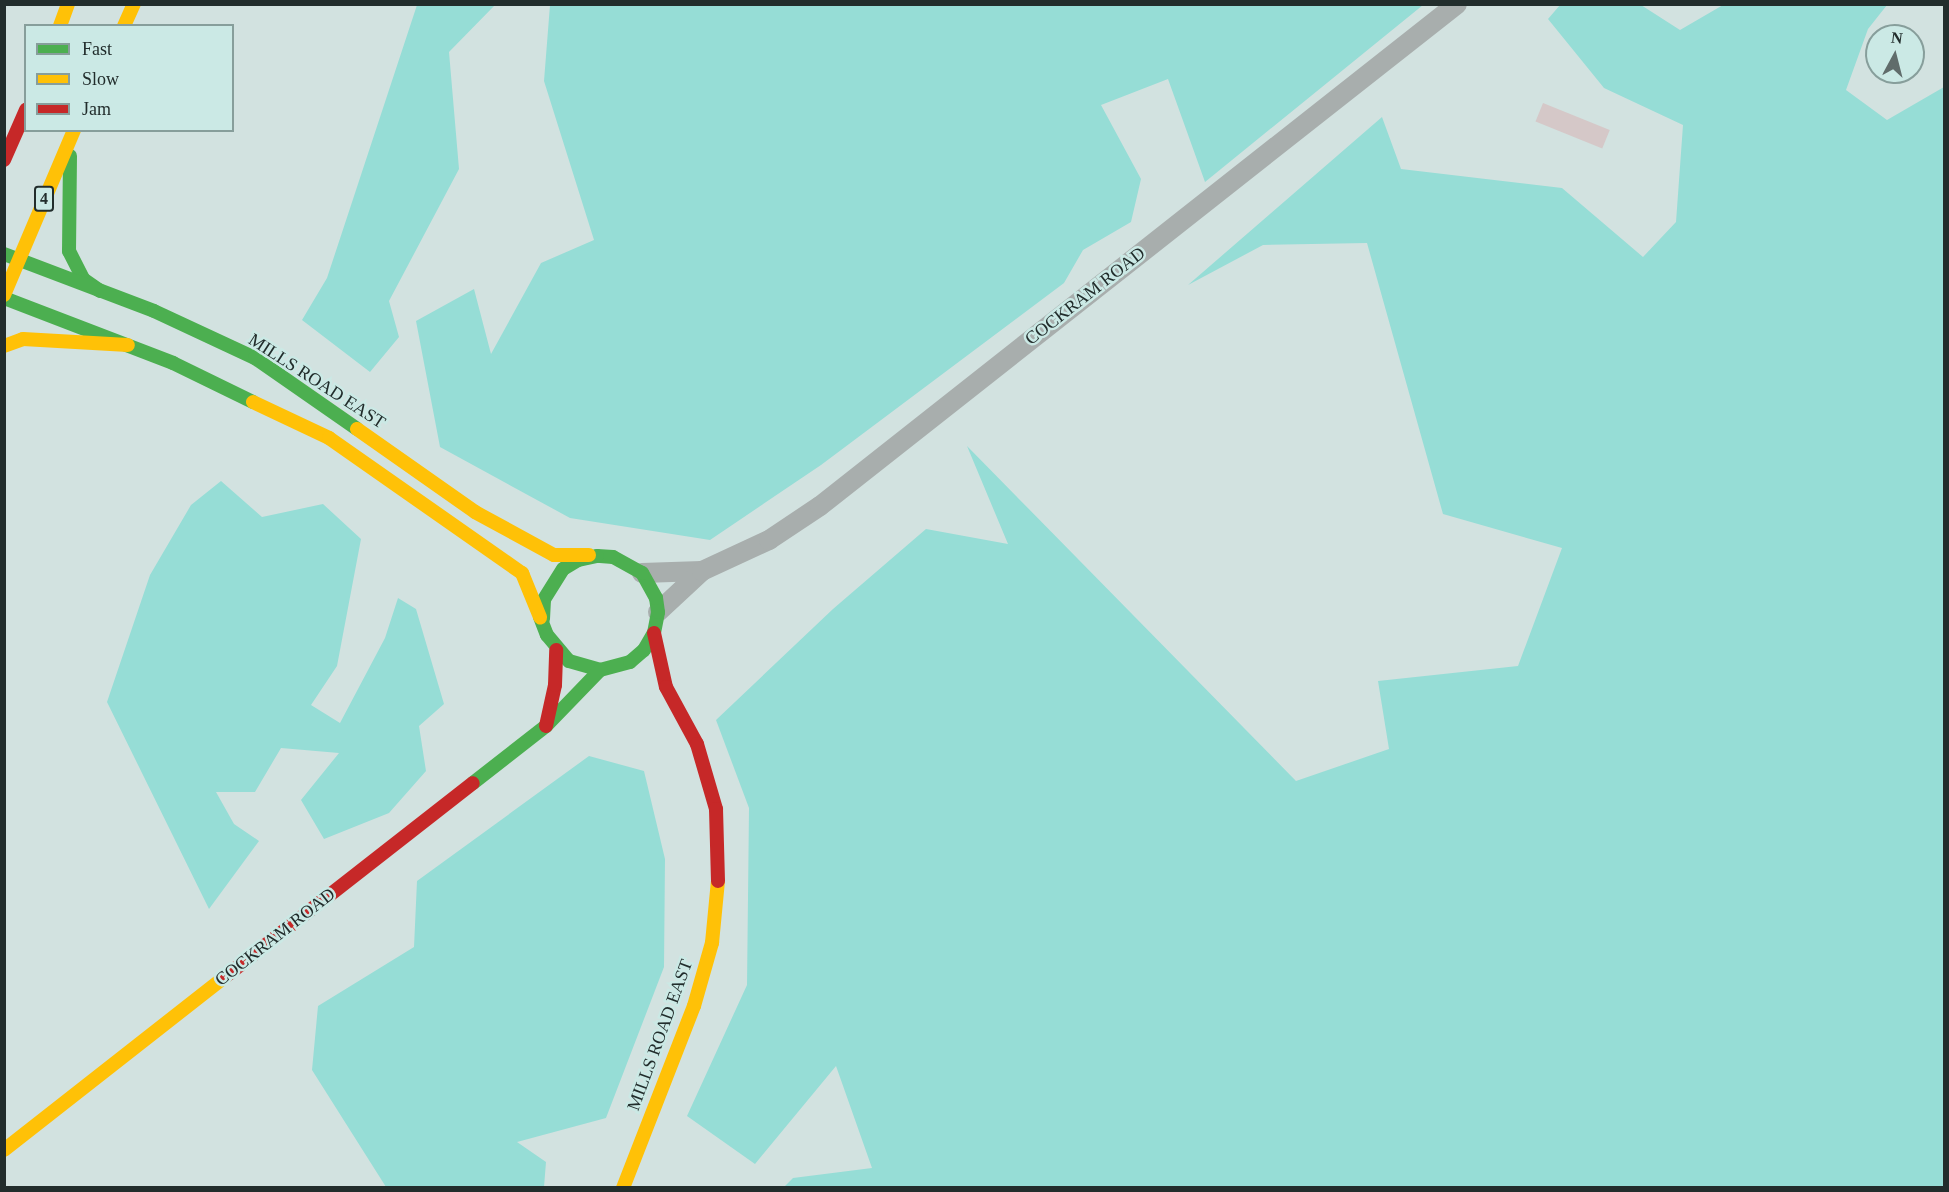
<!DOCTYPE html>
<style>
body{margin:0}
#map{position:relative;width:1949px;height:1192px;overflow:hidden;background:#d2e2e0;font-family:Georgia,serif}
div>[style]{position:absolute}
.green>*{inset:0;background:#96ddd6}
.building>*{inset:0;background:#d5c8c8;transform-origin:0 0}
.street>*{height:20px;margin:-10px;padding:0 10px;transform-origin:10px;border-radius:10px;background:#a8aead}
.fast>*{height:14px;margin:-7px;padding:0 7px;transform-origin:7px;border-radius:7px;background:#4caf50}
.slow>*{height:14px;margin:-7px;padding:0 7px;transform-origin:7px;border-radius:7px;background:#ffc107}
.jam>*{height:14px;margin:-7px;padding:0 7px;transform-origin:7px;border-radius:7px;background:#c62828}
span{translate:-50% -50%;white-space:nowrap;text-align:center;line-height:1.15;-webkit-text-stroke:5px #cbe9e5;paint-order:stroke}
.shield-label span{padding:2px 4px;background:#cbe9e5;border:2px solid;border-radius:4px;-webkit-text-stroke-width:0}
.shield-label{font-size:16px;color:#222d2c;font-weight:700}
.street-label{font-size:18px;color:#222d2c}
.frame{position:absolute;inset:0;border:6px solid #222d2c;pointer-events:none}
.legend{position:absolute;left:24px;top:24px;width:210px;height:108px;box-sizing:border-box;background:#cbe9e5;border:2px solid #879e9b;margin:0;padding:8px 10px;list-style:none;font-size:18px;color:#222d2c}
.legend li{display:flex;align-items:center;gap:12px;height:30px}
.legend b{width:30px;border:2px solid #879e9b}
.north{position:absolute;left:1865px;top:24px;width:60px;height:60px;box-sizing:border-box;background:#cbe9e5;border:2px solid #879e9b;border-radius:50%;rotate:7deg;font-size:16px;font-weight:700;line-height:24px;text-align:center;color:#222d2c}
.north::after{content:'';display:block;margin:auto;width:21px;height:27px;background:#606c6b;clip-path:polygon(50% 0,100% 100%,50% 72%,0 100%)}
</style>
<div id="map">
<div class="green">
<div style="clip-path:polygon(417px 5px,495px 5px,449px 52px,459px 169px,389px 301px,399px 337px,370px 372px,302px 320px,327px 278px)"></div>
<div style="clip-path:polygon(550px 5px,550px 4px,1423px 5px,1205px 182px,1168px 79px,1101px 105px,1141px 179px,1131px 222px,1083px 250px,1064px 283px,821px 465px,710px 540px,570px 518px,440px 447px,416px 321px,474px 289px,491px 354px,541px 263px,594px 240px,544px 81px)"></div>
<div style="clip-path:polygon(1560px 5px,1641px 5px,1680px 30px,1723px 5px,1887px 5px,1868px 29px,1846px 90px,1887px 120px,1944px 87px,1944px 1187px,784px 1187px,793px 1178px,872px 1168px,836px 1066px,755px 1164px,687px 1116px,747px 985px,749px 808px,716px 720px,833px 609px,926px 529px,1008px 544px,967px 446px,1296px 781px,1389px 749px,1378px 681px,1518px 666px,1562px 548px,1443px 514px,1367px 243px,1263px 245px,1188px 285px,1382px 117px,1401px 169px,1562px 188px,1643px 257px,1676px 222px,1683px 125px,1604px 88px,1548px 19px)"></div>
<div style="clip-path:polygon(221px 481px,262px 517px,323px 504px,361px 539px,337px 666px,311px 705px,340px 723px,385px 638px,398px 598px,416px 609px,444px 704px,419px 726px,426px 771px,389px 813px,324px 839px,301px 800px,339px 753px,281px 748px,255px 792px,216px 792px,234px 824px,259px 841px,209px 909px,107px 702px,150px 575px,191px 505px)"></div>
<div style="clip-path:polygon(589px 756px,644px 771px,665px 859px,664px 967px,606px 1118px,517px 1142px,546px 1162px,544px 1187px,386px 1187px,312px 1070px,318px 1006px,414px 947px,417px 881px)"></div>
</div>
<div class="building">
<div style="left:1543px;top:103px;width:72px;height:20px;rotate:22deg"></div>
</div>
<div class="street">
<div style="left:642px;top:573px;width:60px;rotate:-1.9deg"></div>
<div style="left:658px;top:612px;width:60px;rotate:-43deg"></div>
<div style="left:702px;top:571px;width:74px;rotate:-24.8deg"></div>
<div style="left:769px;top:540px;width:61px;rotate:-33.7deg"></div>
<div style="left:820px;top:506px;width:811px;rotate:-38.24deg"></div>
</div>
<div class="fast">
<div style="left:70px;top:156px;width:95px;rotate:90.6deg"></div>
<div style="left:69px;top:251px;width:31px;rotate:63deg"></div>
<div style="left:83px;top:279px;width:21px;rotate:35deg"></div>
<div style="left:4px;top:254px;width:160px;rotate:20.8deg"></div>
<div style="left:154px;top:311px;width:111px;rotate:25deg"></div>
<div style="left:255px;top:358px;width:124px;rotate:34.8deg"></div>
<div style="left:4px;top:298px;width:181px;rotate:21deg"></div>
<div style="left:173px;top:363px;width:89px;rotate:26deg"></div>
<div style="left:540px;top:617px;width:19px;rotate:69deg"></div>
<div style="left:547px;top:635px;width:34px;rotate:50deg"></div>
<div style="left:569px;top:661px;width:32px;rotate:16deg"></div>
<div style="left:600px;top:670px;width:31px;rotate:-15deg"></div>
<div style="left:630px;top:662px;width:18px;rotate:-41deg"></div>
<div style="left:644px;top:650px;width:20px;rotate:-60deg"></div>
<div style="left:654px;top:633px;width:21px;rotate:-79deg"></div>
<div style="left:658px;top:612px;width:14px;rotate:-98deg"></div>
<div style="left:656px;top:598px;width:29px;rotate:-119deg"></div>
<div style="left:642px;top:573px;width:33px;rotate:-151deg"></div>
<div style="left:613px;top:557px;width:16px;rotate:-176deg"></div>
<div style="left:597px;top:556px;width:19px;rotate:168deg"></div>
<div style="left:578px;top:560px;width:17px;rotate:149deg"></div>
<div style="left:563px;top:569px;width:36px;rotate:122deg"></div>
<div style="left:544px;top:600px;width:19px;rotate:93deg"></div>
<div style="left:473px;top:783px;width:93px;rotate:-38deg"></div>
<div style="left:546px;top:726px;width:78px;rotate:-46deg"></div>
</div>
<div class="slow">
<div style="left:60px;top:26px;width:23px;rotate:-70deg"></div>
<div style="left:124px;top:26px;width:24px;rotate:-66deg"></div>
<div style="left:4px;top:295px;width:179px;rotate:-67deg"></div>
<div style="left:4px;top:346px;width:20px;rotate:-20deg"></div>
<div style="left:23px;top:339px;width:105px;rotate:3.3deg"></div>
<div style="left:253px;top:402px;width:84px;rotate:25.3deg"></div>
<div style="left:329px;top:438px;width:236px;rotate:35deg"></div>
<div style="left:522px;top:573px;width:48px;rotate:67.8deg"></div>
<div style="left:357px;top:429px;width:144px;rotate:35.1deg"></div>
<div style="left:475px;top:512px;width:90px;rotate:28.6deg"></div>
<div style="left:554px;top:555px;width:35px"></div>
<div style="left:4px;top:1150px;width:282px;rotate:-38.1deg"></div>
<div style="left:623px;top:1188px;width:195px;rotate:-68.7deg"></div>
<div style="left:694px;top:1006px;width:66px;rotate:-74.1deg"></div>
<div style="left:712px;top:943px;width:62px;rotate:-84.5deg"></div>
</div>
<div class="jam">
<div style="left:4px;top:160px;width:55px;rotate:-66.3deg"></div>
<div style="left:654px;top:633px;width:55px;rotate:77.5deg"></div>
<div style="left:666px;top:687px;width:65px;rotate:61.5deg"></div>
<div style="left:697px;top:744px;width:68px;rotate:73.7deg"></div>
<div style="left:716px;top:809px;width:72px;rotate:88.4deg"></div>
<div style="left:546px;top:726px;width:42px;rotate:-77.6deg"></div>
<div style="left:555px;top:685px;width:35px;rotate:-88deg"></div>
<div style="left:226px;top:976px;width:313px;rotate:-38deg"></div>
</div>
<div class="shield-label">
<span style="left:44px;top:199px">4</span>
</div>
<div class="street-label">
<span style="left:1085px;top:296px;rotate:-38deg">COCKRAM ROAD</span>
<span style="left:317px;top:381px;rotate:33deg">MILLS ROAD EAST</span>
<span style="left:275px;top:937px;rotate:-38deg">COCKRAM ROAD</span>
<span style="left:660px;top:1035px;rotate:-70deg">MILLS ROAD EAST</span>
</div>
<div class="frame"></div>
<ul class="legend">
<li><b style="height:8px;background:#4caf50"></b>Fast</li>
<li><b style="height:8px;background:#ffc107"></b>Slow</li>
<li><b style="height:8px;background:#c62828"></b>Jam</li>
</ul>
<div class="north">N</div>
</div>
